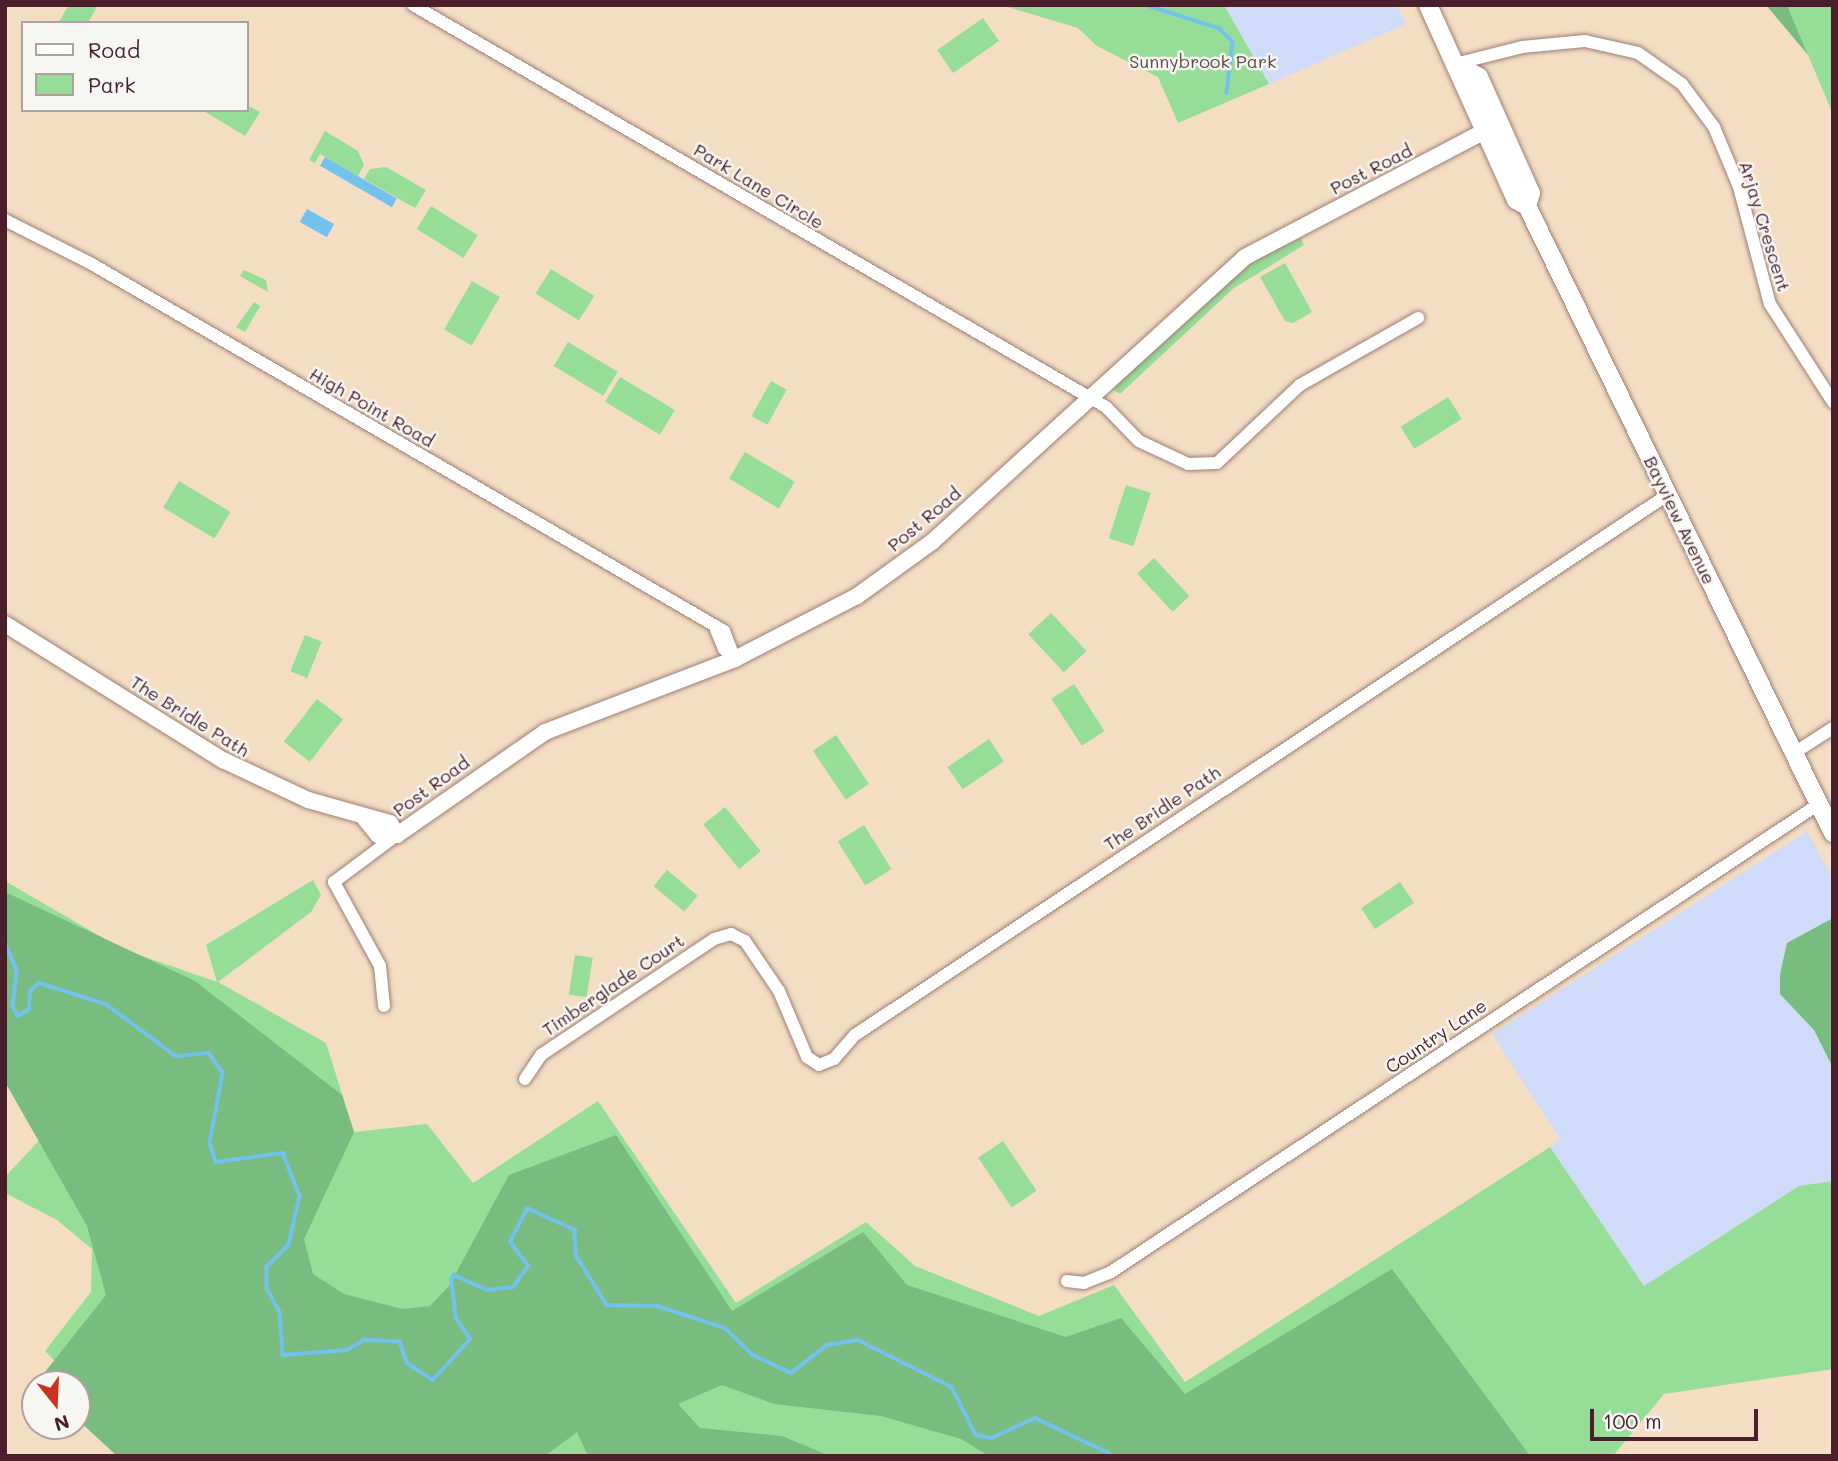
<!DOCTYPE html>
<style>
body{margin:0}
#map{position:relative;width:1838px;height:1461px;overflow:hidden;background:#f3dec3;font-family:Mali,sans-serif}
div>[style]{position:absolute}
.built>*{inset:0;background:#d0daf9}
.green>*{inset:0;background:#96dd97;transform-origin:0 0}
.forest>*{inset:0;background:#78bc80}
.water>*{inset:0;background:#73c2ee;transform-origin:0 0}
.stream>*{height:3.5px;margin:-1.75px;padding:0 1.75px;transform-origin:1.75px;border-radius:1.75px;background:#73c2ee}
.roads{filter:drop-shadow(0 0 2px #9e7e77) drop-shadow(0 0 2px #9e7e77)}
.minor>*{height:12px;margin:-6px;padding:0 6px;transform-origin:6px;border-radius:6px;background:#fff}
.tertiary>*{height:16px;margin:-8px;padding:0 8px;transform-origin:8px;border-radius:8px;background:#fff}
.secondary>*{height:18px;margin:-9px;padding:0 9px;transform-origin:9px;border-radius:9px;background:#fff}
span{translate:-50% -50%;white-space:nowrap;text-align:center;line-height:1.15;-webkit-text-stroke:5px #f6f6f2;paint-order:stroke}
.park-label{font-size:18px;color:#5d4e46}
.street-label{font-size:18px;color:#4a1f2b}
.frame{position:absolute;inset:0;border:7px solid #4a1f2b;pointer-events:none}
.legend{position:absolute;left:21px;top:21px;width:228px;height:91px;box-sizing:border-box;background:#f6f6f2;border:2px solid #b1a0a2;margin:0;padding:9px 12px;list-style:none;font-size:21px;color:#4a1f2b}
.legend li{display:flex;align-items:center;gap:14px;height:35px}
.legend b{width:35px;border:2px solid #b1a0a2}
.north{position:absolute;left:21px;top:1370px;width:70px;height:70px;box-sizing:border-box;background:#f6f6f2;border:2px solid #b1a0a2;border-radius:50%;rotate:162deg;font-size:19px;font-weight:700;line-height:28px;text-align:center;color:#4a1f2b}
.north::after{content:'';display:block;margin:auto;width:24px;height:32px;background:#c8321e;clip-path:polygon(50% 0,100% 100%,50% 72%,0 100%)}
.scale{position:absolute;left:1590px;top:1409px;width:168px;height:32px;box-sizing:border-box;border:4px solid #4a1f2b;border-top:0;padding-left:9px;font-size:21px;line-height:24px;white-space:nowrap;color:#4a1f2b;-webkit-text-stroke:5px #f6f6f2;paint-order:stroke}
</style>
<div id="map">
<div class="built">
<div style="clip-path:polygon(1224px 5px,1397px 5px,1406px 24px,1269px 84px)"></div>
<div style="clip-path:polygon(1807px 831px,1833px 879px,1833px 1181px,1799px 1186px,1644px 1286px,1550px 1147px,1560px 1139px,1492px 1034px)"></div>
</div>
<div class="green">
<div style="clip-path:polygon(69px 5px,98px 5px,88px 23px,58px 23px)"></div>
<div style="clip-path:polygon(1001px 5px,1224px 5px,1269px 84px,1178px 123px,1158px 77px,1097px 46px,1078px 28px)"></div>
<div style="clip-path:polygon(1787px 5px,1833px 5px,1833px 114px,1808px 55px)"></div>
<div style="left:983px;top:18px;width:28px;height:56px;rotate:55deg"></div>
<div style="clip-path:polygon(247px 105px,260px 112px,245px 136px,202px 110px,247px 110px)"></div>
<div style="clip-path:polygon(325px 131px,358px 151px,364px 165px,358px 176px,320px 154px,315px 163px,309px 160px)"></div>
<div style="clip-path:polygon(386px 167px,426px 190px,415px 208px,364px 179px,370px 169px)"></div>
<div style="left:431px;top:206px;width:55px;height:27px;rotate:32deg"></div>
<div style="clip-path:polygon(1301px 238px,1304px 245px,1234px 288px,1120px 394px,1112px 389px,1253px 260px)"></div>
<div style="clip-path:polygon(1285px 263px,1312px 312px,1293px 323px,1285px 321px,1260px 277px)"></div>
<div style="left:551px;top:269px;width:51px;height:29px;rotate:32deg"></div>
<div style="clip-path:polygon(244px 270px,266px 280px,268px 292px,240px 276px)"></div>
<div style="left:472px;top:281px;width:32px;height:56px;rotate:30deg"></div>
<div style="clip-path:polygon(254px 302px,260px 306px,245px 332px,236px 327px)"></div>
<div style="left:568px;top:342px;width:58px;height:28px;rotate:31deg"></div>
<div style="left:620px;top:377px;width:64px;height:29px;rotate:31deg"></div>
<div style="left:771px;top:381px;width:18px;height:40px;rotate:29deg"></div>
<div style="left:1448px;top:397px;width:26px;height:56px;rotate:58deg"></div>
<div style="left:745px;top:452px;width:58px;height:31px;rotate:31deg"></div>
<div style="left:179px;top:481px;width:60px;height:31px;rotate:31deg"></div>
<div style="left:1126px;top:485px;width:26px;height:56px;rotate:18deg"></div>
<div style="left:1154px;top:558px;width:52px;height:23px;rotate:47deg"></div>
<div style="left:1051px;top:613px;width:52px;height:31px;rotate:47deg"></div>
<div style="left:305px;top:635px;width:18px;height:39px;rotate:22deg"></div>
<div style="left:1074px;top:684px;width:56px;height:27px;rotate:57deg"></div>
<div style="left:317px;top:699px;width:33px;height:54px;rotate:38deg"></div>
<div style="left:836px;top:735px;width:59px;height:28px;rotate:56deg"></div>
<div style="left:989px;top:739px;width:27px;height:50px;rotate:56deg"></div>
<div style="left:725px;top:807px;width:57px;height:28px;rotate:51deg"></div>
<div style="left:864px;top:825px;width:52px;height:31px;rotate:58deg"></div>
<div style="left:667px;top:870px;width:40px;height:21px;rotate:40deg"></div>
<div style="clip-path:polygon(313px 880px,321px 895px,311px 912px,218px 982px,326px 1043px,354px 1132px,427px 1124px,473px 1183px,598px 1101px,736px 1303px,866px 1222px,915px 1266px,1039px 1316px,1114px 1285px,1185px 1382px,1550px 1147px,1644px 1286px,1799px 1186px,1833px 1181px,1833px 1369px,1664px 1394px,1613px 1456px,187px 1456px,114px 1422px,45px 1351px,91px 1292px,92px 1249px,57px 1220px,5px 1193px,5px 1177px,47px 1132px,5px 1039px,5px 881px,122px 949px,217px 982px,206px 945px)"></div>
<div style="left:1400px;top:882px;width:25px;height:47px;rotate:56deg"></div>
<div style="left:575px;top:955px;width:18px;height:40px;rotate:9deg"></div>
<div style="left:1003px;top:1141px;width:60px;height:30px;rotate:56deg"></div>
</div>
<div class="forest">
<div style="clip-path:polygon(1766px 5px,1787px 5px,1808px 55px)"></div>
<div style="clip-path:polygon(5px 892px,195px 981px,342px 1095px,354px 1132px,304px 1239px,313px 1274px,344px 1294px,402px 1309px,430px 1306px,449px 1286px,509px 1175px,616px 1135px,732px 1311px,863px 1232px,907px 1285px,1066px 1337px,1121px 1318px,1185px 1394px,1392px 1269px,1530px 1456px,989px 1456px,961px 1439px,881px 1416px,774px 1404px,722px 1385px,678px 1404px,700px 1428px,782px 1436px,830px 1456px,588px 1456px,577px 1432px,545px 1456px,117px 1456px,77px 1419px,77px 1384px,37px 1382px,106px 1295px,87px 1226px,5px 1082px)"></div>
<div style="clip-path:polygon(1833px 918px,1833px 1068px,1814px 1030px,1780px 994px,1780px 974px,1787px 943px)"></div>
</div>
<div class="water">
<div style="left:325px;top:157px;width:83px;height:10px;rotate:30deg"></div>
<div style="left:307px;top:209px;width:31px;height:15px;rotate:29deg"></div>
</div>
<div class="stream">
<div style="left:1146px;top:5px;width:77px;rotate:17.5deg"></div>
<div style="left:1219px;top:28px;width:20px;rotate:45deg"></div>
<div style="left:1233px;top:42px;width:51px;rotate:96.7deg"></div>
<div style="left:5px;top:942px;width:30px;rotate:67deg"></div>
<div style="left:17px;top:970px;width:37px;rotate:96deg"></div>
<div style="left:13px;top:1007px;width:10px;rotate:61deg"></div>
<div style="left:18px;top:1016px;width:13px;rotate:-32deg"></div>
<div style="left:29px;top:1009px;width:18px;rotate:-87deg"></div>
<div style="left:30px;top:991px;width:12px;rotate:-42deg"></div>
<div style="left:39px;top:983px;width:70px;rotate:17.4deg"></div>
<div style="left:106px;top:1004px;width:87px;rotate:36.6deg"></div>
<div style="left:176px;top:1056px;width:33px;rotate:-5deg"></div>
<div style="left:209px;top:1053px;width:24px;rotate:55deg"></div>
<div style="left:223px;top:1073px;width:71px;rotate:100.5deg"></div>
<div style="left:210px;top:1143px;width:20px;rotate:72deg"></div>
<div style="left:216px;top:1162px;width:68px;rotate:-7.7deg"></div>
<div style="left:283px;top:1153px;width:46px;rotate:68.4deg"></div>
<div style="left:300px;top:1196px;width:50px;rotate:102.7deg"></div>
<div style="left:289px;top:1245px;width:31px;rotate:135deg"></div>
<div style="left:267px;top:1267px;width:21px;rotate:90deg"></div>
<div style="left:267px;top:1288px;width:27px;rotate:62deg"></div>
<div style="left:280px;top:1312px;width:43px;rotate:86deg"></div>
<div style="left:283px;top:1355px;width:64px;rotate:-4.5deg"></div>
<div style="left:347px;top:1350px;width:20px;rotate:-30deg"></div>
<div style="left:364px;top:1340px;width:36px;rotate:2deg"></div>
<div style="left:400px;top:1341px;width:23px;rotate:72deg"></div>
<div style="left:407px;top:1363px;width:31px;rotate:33deg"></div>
<div style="left:433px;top:1380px;width:55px;rotate:-47.9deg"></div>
<div style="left:470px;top:1339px;width:24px;rotate:-125deg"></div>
<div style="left:456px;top:1319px;width:39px;rotate:-97deg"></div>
<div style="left:451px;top:1280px;width:6px;rotate:-59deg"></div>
<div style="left:454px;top:1275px;width:36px;rotate:24deg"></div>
<div style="left:487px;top:1290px;width:26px;rotate:-7deg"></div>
<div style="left:513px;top:1287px;width:26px;rotate:-54deg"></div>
<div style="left:528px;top:1266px;width:30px;rotate:-127deg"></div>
<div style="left:510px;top:1242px;width:38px;rotate:-63deg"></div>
<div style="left:527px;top:1208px;width:53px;rotate:24.6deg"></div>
<div style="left:575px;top:1230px;width:25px;rotate:88deg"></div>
<div style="left:576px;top:1255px;width:59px;rotate:58.2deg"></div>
<div style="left:607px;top:1305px;width:50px;rotate:1.1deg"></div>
<div style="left:657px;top:1306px;width:71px;rotate:17.9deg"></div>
<div style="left:725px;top:1328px;width:39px;rotate:44deg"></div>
<div style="left:753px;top:1355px;width:42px;rotate:25.3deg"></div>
<div style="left:791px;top:1373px;width:46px;rotate:-37.9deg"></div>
<div style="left:827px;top:1345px;width:31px;rotate:-9deg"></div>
<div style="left:858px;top:1340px;width:105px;rotate:26.6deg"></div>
<div style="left:952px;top:1387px;width:54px;rotate:63.4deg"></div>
<div style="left:976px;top:1435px;width:16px;rotate:11deg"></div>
<div style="left:992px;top:1438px;width:47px;rotate:-24.9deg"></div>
<div style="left:1035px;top:1418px;width:82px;rotate:25.3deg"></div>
</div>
<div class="roads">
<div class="minor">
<div style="left:413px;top:5px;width:801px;rotate:30.12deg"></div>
<div style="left:1106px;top:407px;width:47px;rotate:45.9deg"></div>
<div style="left:1139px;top:441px;width:54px;rotate:25.1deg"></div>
<div style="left:1188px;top:464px;width:29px;rotate:-2deg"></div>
<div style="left:1217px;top:463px;width:114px;rotate:-43.2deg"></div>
<div style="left:1300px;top:385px;width:136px;rotate:-29.6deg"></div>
<div style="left:1455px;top:64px;width:69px;rotate:-14.2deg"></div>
<div style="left:1522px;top:47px;width:63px;rotate:-5.4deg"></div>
<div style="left:1585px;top:41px;width:54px;rotate:12.8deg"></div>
<div style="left:1638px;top:53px;width:54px;rotate:35.2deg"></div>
<div style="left:1682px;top:84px;width:54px;rotate:53.3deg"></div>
<div style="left:1714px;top:127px;width:65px;rotate:67.4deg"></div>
<div style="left:1739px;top:187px;width:121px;rotate:75.2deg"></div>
<div style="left:1770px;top:304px;width:117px;rotate:57.3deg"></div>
<div style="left:5px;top:220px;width:95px;rotate:26.8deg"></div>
<div style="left:90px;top:263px;width:733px;rotate:30.13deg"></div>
<div style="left:724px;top:631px;width:30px;rotate:69deg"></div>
<div style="left:716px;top:630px;width:21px;rotate:67deg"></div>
<div style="left:724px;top:649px;width:7px;rotate:16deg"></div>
<div style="left:1794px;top:753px;width:46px;rotate:-32.7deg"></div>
<div style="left:384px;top:1006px;width:40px;rotate:-95.7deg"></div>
<div style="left:380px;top:966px;width:96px;rotate:-118.7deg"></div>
<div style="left:334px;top:882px;width:79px;rotate:-36.7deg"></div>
<div style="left:525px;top:1079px;width:29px;rotate:-56deg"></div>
<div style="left:541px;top:1055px;width:208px;rotate:-33.8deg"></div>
<div style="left:714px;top:939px;width:18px;rotate:-16deg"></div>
<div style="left:731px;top:934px;width:16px;rotate:27deg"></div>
<div style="left:745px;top:941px;width:60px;rotate:55.8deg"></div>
<div style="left:779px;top:991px;width:72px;rotate:67deg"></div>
<div style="left:807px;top:1057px;width:14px;rotate:34deg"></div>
<div style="left:819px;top:1065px;width:16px;rotate:-22deg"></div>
<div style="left:834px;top:1059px;width:32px;rotate:-49deg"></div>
<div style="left:855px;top:1035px;width:975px;rotate:-33.62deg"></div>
<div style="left:1067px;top:1281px;width:17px;rotate:7deg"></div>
<div style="left:1084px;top:1283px;width:29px;rotate:-22deg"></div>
<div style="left:1111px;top:1272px;width:849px;rotate:-33.47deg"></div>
</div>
<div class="tertiary">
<div style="left:5px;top:624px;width:257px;rotate:32deg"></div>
<div style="left:223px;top:760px;width:94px;rotate:25.2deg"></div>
<div style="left:308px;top:800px;width:85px;rotate:15.7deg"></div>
<div style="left:390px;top:823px;width:14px;rotate:60deg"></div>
<div style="left:365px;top:819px;width:21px;rotate:51deg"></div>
<div style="left:378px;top:835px;width:19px"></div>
<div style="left:397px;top:835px;width:180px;rotate:-34.8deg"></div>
<div style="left:545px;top:732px;width:204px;rotate:-21deg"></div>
<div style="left:735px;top:659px;width:137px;rotate:-27.3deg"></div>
<div style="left:857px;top:596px;width:92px;rotate:-35.8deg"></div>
<div style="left:932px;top:542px;width:423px;rotate:-42.3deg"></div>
<div style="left:1245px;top:257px;width:282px;rotate:-27.7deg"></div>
</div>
<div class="secondary">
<div style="left:1428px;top:5px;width:214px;rotate:65.7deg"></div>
<div style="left:1516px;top:200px;width:13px;rotate:29deg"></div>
<div style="left:1527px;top:206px;width:698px;rotate:63.99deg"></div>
<div style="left:1455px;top:64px;width:27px;rotate:28deg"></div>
<div style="left:1479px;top:77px;width:127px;rotate:65.9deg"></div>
<div style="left:1531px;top:193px;width:14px;rotate:107deg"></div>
</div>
</div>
<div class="park-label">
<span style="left:1203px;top:61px">Sunnybrook Park</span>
</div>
<div class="street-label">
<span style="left:1371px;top:169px;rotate:-27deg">Post Road</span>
<span style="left:759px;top:186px;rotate:31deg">Park Lane Circle</span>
<span style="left:1765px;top:226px;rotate:73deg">Arjay Crescent</span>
<span style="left:372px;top:407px;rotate:30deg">High Point Road</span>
<span style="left:924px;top:519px;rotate:-40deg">Post Road</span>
<span style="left:1680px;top:520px;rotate:64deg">Bayview Avenue</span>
<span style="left:190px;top:716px;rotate:32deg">The Bridle Path</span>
<span style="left:431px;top:786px;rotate:-36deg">Post Road</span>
<span style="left:1162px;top:808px;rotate:-34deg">The Bridle Path</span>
<span style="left:613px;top:985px;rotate:-34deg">Timberglade Court</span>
<span style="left:1436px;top:1036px;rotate:-34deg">Country Lane</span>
</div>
<div class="frame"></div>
<ul class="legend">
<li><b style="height:9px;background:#fff"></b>Road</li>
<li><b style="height:19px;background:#96dd97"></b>Park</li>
</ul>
<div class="north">N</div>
<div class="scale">100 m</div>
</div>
